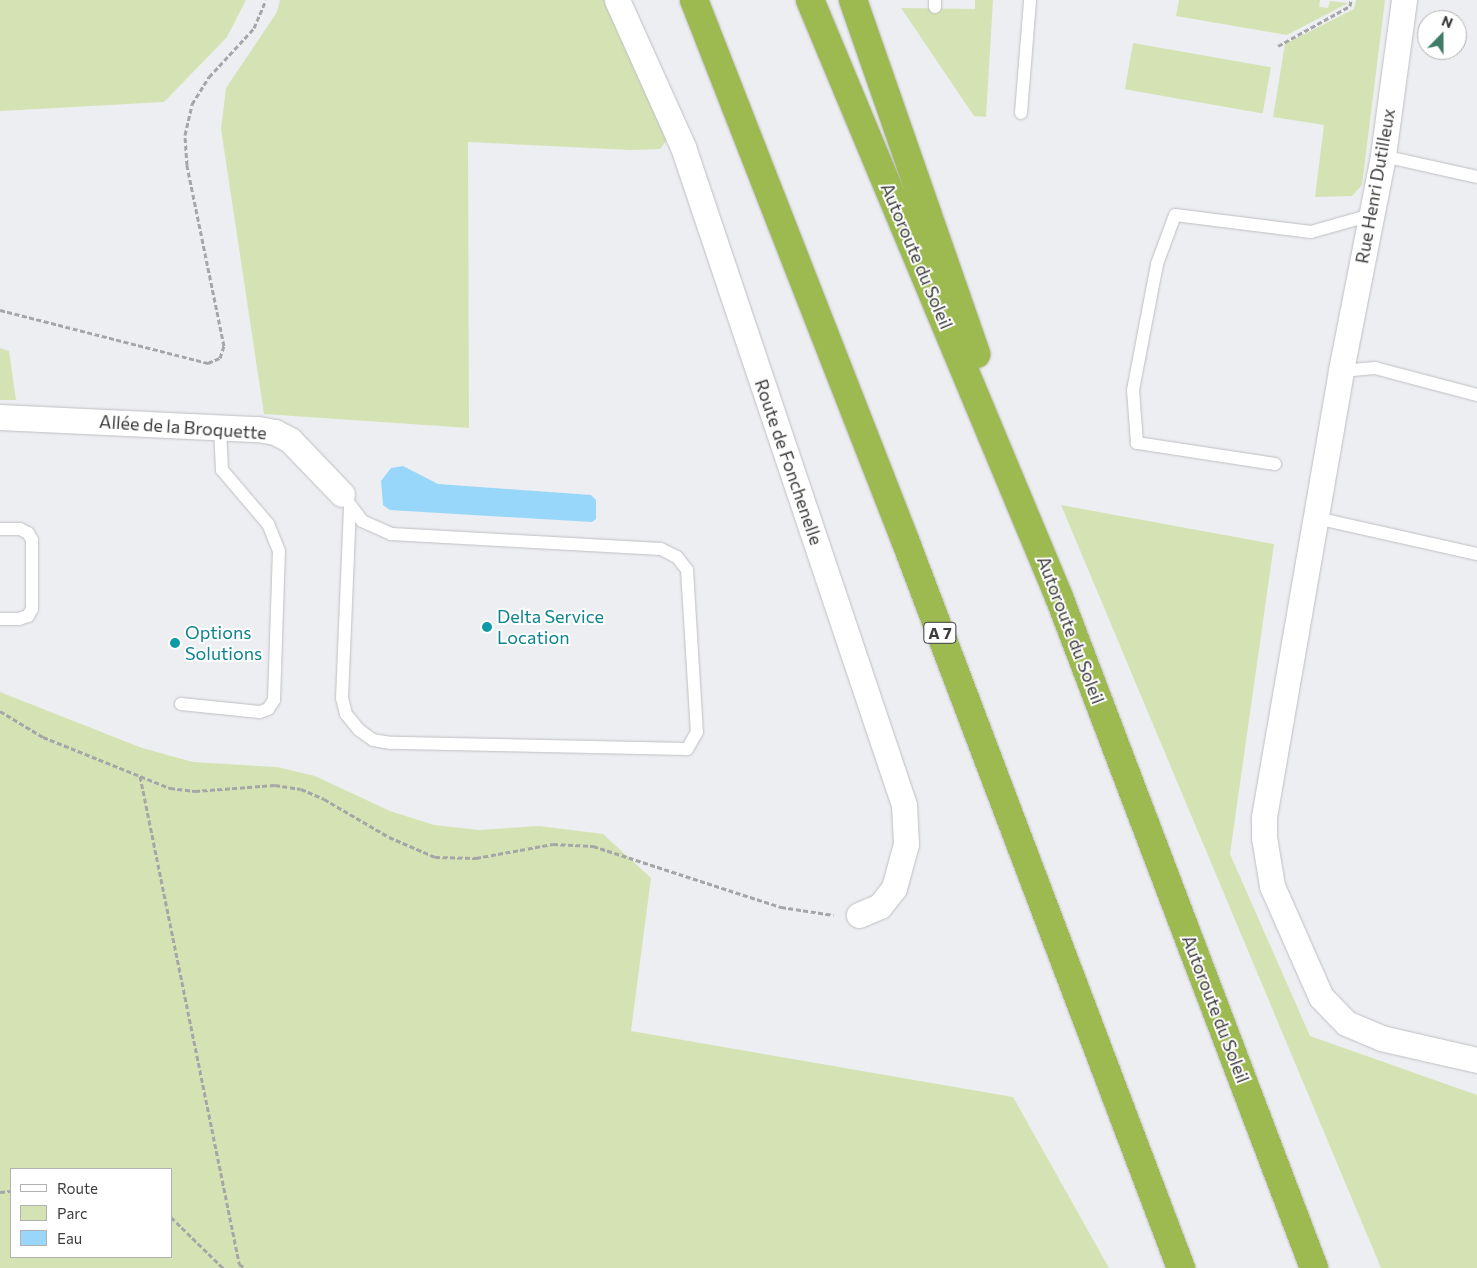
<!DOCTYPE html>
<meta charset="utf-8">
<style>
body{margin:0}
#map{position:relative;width:1477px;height:1268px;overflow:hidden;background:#edeef1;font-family:Commissioner,sans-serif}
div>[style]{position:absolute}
.green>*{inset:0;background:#d5e3b4;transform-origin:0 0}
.water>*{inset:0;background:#98d7f9}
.path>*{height:3px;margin-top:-1.5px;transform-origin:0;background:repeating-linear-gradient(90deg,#a6a6a8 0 5px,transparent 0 7.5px)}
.roads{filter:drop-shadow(0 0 1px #bebfc2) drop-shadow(0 0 1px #bebfc2)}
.lane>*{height:12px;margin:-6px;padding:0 6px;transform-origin:6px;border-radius:6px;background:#fff}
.street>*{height:25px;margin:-12.5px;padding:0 12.5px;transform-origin:12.5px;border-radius:12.5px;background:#fff}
.highway>*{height:28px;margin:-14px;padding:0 14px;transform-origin:14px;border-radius:14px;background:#9dba51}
.dots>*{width:14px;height:14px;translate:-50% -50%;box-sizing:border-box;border:2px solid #fff;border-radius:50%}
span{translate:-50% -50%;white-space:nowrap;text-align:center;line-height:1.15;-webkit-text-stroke:4px #fff;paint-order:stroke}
.shield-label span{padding:1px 4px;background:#fff;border:1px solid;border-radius:4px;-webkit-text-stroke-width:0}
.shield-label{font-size:16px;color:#3c3c3d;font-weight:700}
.street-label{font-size:18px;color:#3c3c3d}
.culture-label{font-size:18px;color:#0d838f}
.left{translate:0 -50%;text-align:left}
.legend{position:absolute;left:10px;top:1168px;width:162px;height:90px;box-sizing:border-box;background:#fff;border:1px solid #b1b1b1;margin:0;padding:6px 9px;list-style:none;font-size:15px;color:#3c3c3d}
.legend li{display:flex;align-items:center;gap:10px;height:25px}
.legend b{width:25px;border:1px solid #b1b1b1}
.north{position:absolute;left:1417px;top:10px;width:50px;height:50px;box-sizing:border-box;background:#fff;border:1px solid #b1b1b1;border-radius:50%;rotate:22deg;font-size:14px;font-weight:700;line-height:20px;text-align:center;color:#3c3c3d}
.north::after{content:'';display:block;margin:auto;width:18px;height:22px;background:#3e7b68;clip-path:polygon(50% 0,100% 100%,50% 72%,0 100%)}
</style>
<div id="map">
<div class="green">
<div style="clip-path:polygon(0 0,246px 0,227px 37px,164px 102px,0 111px)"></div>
<div style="clip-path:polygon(280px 0,604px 0,668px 139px,660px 149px,631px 150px,468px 142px,469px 428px,264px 414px,221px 129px,226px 88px,277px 12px)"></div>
<div style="clip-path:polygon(975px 0,993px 0,986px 117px,974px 116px,901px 8px,975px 9px)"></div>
<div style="clip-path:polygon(1179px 0,1320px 0,1319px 7px,1328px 8px,1330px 1px,1348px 3px,1287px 35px,1176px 16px)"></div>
<div style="clip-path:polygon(1356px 0,1385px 0,1362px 185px,1352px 196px,1315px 197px,1324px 125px,1273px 117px,1285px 44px,1354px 9px)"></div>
<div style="left:1133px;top:43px;width:140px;height:47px;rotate:10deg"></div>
<div style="clip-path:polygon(0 348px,9px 351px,16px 400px,0 400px)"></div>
<div style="clip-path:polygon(1061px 505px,1274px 544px,1230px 854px,1310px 1036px,1477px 1095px,1477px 1268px,1381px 1268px)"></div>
<div style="clip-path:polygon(evenodd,0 692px,142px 748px,193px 762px,277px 767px,315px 776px,390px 811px,434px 825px,479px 830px,539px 826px,603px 834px,651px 878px,631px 1031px,1013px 1097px,1109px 1268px,0 1268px,0 692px,11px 1169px,171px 1169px,171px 1257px,11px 1257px,11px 1169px)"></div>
</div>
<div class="water">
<div style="clip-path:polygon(403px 466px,438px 484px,591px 495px,596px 500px,596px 519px,592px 522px,390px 510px,383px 505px,381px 481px,391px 468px)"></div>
</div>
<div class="path">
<div style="left:1278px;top:46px;width:82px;rotate:-29.1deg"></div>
<div style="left:1350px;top:6px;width:6px;rotate:-81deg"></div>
<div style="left:0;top:310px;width:215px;rotate:14.3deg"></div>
<div style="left:208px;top:363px;width:13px;rotate:-23deg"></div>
<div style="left:220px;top:358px;width:13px;rotate:-72deg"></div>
<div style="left:224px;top:346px;width:185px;rotate:-101.6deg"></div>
<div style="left:187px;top:165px;width:30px;rotate:-94deg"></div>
<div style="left:185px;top:135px;width:32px;rotate:-77deg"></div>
<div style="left:192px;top:104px;width:32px;rotate:-58deg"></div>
<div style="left:209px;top:77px;width:67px;rotate:-47.4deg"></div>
<div style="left:254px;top:28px;width:30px;rotate:-67deg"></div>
<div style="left:0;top:711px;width:50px;rotate:31.2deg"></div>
<div style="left:43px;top:737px;width:137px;rotate:21.9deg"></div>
<div style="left:170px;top:788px;width:25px;rotate:7deg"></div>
<div style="left:195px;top:791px;width:80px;rotate:-4.3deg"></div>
<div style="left:275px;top:785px;width:26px;rotate:9deg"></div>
<div style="left:301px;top:789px;width:25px;rotate:23deg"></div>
<div style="left:324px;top:799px;width:75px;rotate:30.3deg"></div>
<div style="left:389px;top:837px;width:50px;rotate:23.5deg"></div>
<div style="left:435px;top:857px;width:41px;rotate:1.4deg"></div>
<div style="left:476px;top:858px;width:78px;rotate:-10.3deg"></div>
<div style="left:553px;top:844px;width:40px;rotate:2.9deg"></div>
<div style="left:593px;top:846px;width:198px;rotate:18deg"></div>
<div style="left:781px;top:907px;width:53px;rotate:8.7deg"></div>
<div style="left:140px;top:776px;width:498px;rotate:78.5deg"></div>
<div style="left:239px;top:1264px;width:7px;rotate:34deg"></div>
<div style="left:0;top:1192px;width:11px;rotate:-5deg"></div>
<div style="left:171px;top:1217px;width:73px;rotate:44.4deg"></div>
</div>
<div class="roads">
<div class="lane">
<div style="left:935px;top:7px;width:7px;rotate:-90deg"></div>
<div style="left:1021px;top:113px;width:113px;rotate:-85.4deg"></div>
<div style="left:1383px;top:156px;width:96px;rotate:12.6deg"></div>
<div style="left:1341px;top:371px;width:34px;rotate:-5deg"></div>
<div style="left:1375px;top:368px;width:106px;rotate:14.8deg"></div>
<div style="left:1275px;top:464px;width:140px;rotate:-171.3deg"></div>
<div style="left:1137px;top:443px;width:53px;rotate:-94.3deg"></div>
<div style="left:1133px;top:390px;width:128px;rotate:-79.2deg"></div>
<div style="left:1157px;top:264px;width:52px;rotate:-69.8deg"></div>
<div style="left:1175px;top:215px;width:137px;rotate:7.1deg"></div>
<div style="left:1311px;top:232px;width:62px;rotate:-15.8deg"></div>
<div style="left:342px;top:494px;width:34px;rotate:53deg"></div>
<div style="left:362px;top:521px;width:32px;rotate:24deg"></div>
<div style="left:391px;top:534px;width:270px;rotate:3.2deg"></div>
<div style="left:661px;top:549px;width:18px;rotate:27deg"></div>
<div style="left:677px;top:557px;width:16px;rotate:52deg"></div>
<div style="left:687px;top:570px;width:162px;rotate:86.5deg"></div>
<div style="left:697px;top:732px;width:20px;rotate:120deg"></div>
<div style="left:687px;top:749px;width:296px;rotate:-178.8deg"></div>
<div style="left:391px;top:743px;width:18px;rotate:-171deg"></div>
<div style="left:373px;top:740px;width:17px;rotate:-144deg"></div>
<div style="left:359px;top:730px;width:21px;rotate:-129deg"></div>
<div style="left:346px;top:714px;width:16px;rotate:-104deg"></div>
<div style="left:342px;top:698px;width:191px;rotate:-87.6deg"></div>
<div style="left:1316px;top:518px;width:165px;rotate:12.6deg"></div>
<div style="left:0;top:529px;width:20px"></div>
<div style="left:20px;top:529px;width:9px;rotate:27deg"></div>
<div style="left:28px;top:533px;width:8px;rotate:60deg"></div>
<div style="left:32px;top:540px;width:69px;rotate:90deg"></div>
<div style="left:32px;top:609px;width:8px;rotate:120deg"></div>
<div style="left:28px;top:616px;width:9px;rotate:162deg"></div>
<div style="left:19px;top:619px;width:19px;rotate:180deg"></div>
<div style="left:181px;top:704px;width:79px;rotate:5.8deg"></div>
<div style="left:260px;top:712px;width:9px;rotate:-21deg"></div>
<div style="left:268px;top:709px;width:11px;rotate:-56deg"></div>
<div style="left:274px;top:700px;width:149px;rotate:-88.1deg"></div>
<div style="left:279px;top:551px;width:29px;rotate:-112deg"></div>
<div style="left:268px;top:524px;width:71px;rotate:-130.4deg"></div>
<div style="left:222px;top:470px;width:43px;rotate:-92.7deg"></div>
</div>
<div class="street">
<div style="left:617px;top:0;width:161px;rotate:65.8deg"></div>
<div style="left:683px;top:147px;width:694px;rotate:71.43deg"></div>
<div style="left:904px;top:805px;width:39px;rotate:87deg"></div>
<div style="left:906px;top:844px;width:46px;rotate:105.3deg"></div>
<div style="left:894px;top:888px;width:23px;rotate:128deg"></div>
<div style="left:880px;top:906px;width:23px;rotate:157deg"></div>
<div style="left:1404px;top:0;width:157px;rotate:97.7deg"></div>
<div style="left:1383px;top:156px;width:219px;rotate:101.1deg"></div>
<div style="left:1341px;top:371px;width:454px;rotate:99.8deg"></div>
<div style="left:1264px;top:818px;width:19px;rotate:90deg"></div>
<div style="left:1264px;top:837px;width:50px;rotate:80.7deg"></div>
<div style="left:1272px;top:886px;width:121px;rotate:66.2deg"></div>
<div style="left:1321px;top:997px;width:36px;rotate:46deg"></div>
<div style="left:1346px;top:1023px;width:38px;rotate:23deg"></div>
<div style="left:1381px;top:1038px;width:98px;rotate:12.9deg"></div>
<div style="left:0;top:417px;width:258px;rotate:2.7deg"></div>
<div style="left:258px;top:429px;width:17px;rotate:10deg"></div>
<div style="left:275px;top:432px;width:17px;rotate:28deg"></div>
<div style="left:290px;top:440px;width:75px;rotate:46.1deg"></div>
</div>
<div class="highway">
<div style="left:694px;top:0;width:580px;rotate:68.66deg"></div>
<div style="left:905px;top:540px;width:779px;rotate:69.24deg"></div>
<div style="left:810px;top:0;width:647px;rotate:67.36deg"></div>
<div style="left:1059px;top:597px;width:718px;rotate:69.19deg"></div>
<div style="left:853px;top:0;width:375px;rotate:70.8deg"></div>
</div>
</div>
<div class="dots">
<div style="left:487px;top:627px;background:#0f9aa8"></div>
<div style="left:175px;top:643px;background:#0f9aa8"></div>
</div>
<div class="shield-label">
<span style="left:940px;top:633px">A 7</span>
</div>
<div class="street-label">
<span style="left:1375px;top:186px;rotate:-80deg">Rue Henri Dutilleux</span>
<span style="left:917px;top:256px;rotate:67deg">Autoroute du Soleil</span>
<span style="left:183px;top:427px;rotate:4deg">Allée de la Broquette</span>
<span style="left:789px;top:462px;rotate:71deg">Route de Fonchenelle</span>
<span style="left:1071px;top:630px;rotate:69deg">Autoroute du Soleil</span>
<span style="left:1216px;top:1009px;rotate:69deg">Autoroute du Soleil</span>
</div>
<div class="culture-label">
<span class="left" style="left:497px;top:627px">Delta Service<br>Location</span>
<span class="left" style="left:185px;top:643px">Options<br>Solutions</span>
</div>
<ul class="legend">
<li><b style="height:6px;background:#fff"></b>Route</li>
<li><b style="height:14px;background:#d5e3b4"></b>Parc</li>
<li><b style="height:14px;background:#98d7f9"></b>Eau</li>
</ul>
<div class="north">N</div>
</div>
